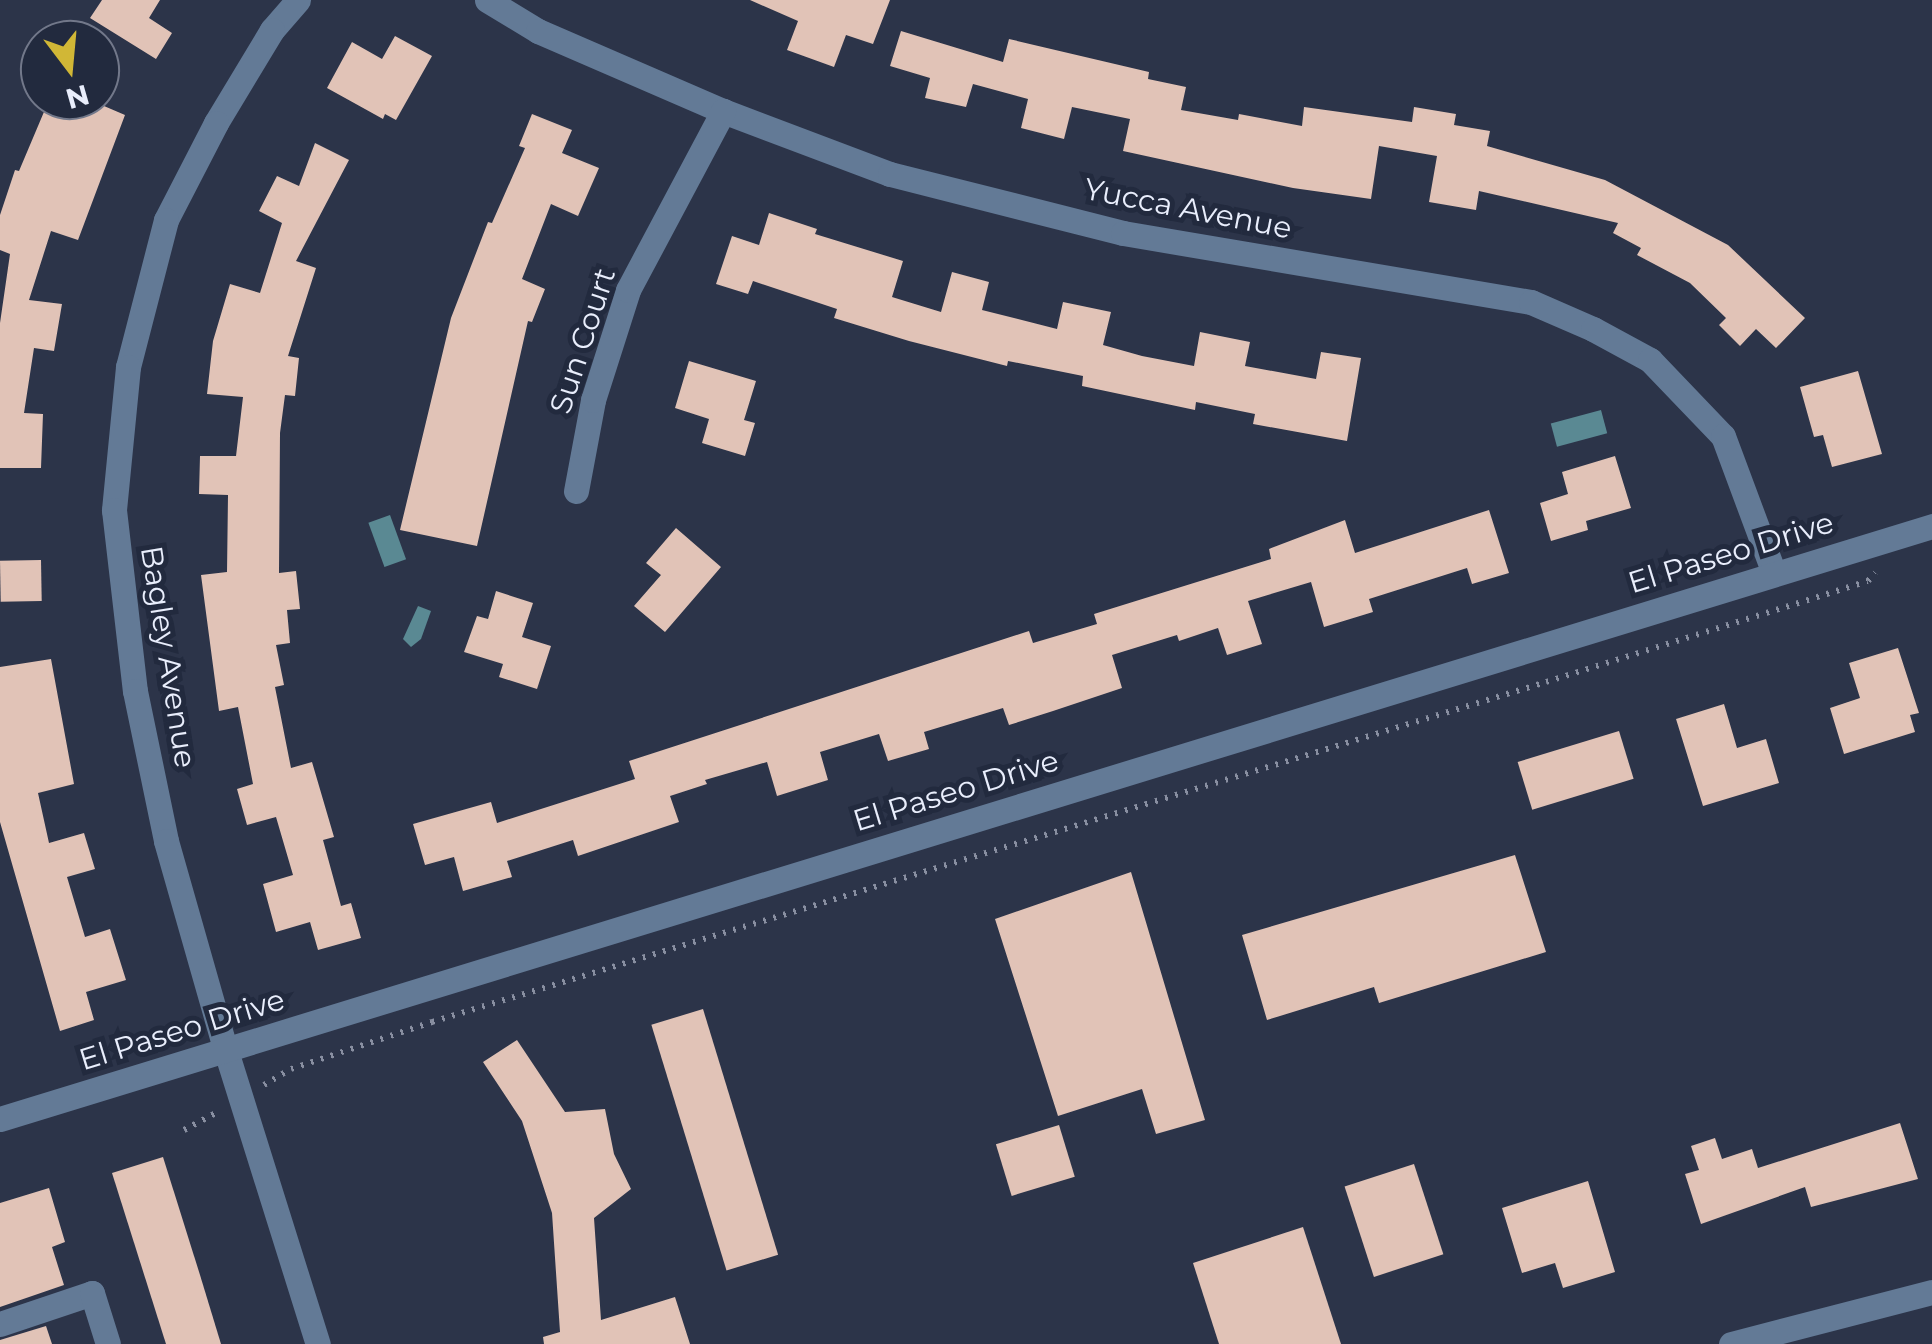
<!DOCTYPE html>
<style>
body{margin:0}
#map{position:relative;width:1932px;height:1344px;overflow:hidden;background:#2c3449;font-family:Montserrat,sans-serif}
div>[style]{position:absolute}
.water>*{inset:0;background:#5a8993;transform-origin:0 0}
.building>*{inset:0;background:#e1c3b7;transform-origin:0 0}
.path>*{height:6px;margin-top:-3px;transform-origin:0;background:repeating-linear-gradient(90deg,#898fa1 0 2.5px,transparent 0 10.5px)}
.minor>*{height:25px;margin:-12.5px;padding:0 12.5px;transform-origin:12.5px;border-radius:12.5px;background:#637a96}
span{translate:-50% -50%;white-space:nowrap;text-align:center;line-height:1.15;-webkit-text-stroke:10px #222a3e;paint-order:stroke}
.street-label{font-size:30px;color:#e9eefc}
.north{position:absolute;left:20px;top:20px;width:100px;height:100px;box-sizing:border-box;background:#222a3e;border:2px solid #72788a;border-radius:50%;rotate:164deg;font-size:28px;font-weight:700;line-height:40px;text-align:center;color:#e9eefc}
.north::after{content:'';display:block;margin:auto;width:35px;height:45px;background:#d1b736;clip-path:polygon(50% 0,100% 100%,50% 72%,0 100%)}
</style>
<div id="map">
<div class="water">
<div style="left:1601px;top:410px;width:24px;height:52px;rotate:75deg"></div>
<div style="left:390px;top:515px;width:47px;height:23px;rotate:70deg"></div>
<div style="clip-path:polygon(418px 606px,431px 611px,421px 639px,411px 647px,403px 639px)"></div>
</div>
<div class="building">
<div style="clip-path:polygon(102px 0,160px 0,149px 18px,172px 33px,156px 59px,90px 18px)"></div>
<div style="clip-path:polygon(750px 0,890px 0,873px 44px,846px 35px,834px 67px,787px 50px,798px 21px)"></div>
<div style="clip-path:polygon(901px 31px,1003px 62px,1009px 39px,1149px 72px,1148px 79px,1186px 87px,1181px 110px,1238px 120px,1239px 114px,1302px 126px,1304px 107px,1412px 122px,1414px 107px,1456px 114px,1454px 125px,1490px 131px,1487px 146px,1605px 180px,1728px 245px,1805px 318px,1776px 348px,1756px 329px,1740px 346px,1719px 325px,1726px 318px,1690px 283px,1637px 255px,1641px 248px,1613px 233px,1618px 223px,1479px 191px,1476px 210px,1429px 202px,1437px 156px,1379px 146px,1371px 199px,1293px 188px,1123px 151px,1130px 119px,1072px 107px,1064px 139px,1021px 128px,1028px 99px,973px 84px,966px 107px,925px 98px,930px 78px,890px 66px)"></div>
<div style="clip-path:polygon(395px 36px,432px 56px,396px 120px,385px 114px,383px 119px,327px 88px,352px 42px,382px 59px)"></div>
<div style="clip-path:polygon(49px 100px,90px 100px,125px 115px,78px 240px,51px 231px,29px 300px,62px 304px,54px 351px,34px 348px,24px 413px,43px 414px,41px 468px,0 468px,0 323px,10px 254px,0 250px,0 215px,15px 170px,19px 171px)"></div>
<div style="clip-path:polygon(532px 114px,572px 130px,562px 153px,599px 168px,578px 216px,551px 204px,522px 279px,545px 289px,532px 322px,528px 321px,477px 546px,400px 530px,451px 318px,488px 222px,492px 223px,525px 148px,519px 146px)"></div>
<div style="clip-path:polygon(315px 143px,349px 160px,296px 261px,316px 268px,288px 356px,299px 358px,295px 396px,285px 395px,280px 433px,279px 573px,296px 571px,300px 609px,287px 610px,290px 643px,276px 645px,284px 685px,275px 687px,291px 768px,312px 762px,334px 837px,323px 840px,341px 906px,351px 903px,361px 938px,318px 950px,310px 922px,276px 932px,263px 884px,293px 875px,276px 817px,247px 825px,237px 789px,253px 784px,238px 707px,219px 711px,201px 575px,227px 572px,228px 495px,199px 494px,200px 456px,236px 456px,243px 397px,207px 394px,213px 341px,230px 284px,260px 293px,282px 223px,259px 211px,277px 176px,299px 186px)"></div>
<div style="clip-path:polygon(769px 213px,817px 229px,815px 234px,903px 261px,892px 297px,941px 312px,952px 272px,989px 282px,982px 310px,1057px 329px,1063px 302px,1111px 312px,1103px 345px,1142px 356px,1194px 366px,1200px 332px,1250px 342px,1245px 366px,1316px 379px,1321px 352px,1361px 358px,1347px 441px,1253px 424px,1255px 414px,1196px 402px,1195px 410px,1082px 386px,1083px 376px,1008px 361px,1007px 366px,909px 341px,834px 318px,837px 309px,753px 281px,748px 294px,716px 284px,732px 236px,759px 245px)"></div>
<div style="clip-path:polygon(689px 361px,756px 381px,744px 420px,755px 423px,745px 456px,702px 443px,709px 419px,675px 408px)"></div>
<div style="clip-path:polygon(1858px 371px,1882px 454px,1832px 467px,1823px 435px,1814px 437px,1800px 387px)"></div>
<div style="clip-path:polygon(1615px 456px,1631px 508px,1586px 521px,1588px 530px,1551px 541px,1540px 503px,1568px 494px,1562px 472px)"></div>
<div style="clip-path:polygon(1489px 510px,1509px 573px,1472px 584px,1467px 568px,1369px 599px,1373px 612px,1324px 627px,1311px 582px,1248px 601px,1262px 644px,1227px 655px,1218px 628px,1179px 641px,1177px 635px,1112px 655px,1122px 688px,1053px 711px,1009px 725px,1003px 708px,924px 732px,929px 749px,888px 761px,879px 734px,820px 752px,828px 780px,777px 796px,767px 762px,705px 780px,707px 784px,670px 796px,679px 822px,578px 856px,573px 840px,507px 861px,512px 877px,463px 891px,454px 857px,425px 865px,413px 824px,491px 802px,497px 823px,635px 779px,629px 761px,1029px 631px,1033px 643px,1097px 624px,1094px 614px,1271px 559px,1269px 549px,1345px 520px,1355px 553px)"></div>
<div style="clip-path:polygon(676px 528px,721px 567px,665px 632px,634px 606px,661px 575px,646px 563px)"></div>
<div style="left:41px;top:560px;width:41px;height:41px;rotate:89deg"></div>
<div style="clip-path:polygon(496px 591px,533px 603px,522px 637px,551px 646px,537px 689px,499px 677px,503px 664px,464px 652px,477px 616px,488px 619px)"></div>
<div style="clip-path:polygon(1898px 648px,1919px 713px,1910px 715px,1915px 732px,1844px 754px,1830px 708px,1860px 698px,1849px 663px)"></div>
<div style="clip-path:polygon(51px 659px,74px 784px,38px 793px,49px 843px,84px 833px,95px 869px,67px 877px,85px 937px,110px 929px,126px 980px,86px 992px,94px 1020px,60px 1031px,0 822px,0 667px)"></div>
<div style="clip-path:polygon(1724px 704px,1737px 748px,1766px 739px,1779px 783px,1703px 806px,1676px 719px)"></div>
<div style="left:1619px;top:731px;width:50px;height:106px;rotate:73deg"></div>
<div style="clip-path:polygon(1515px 855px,1546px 952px,1379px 1003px,1374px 987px,1267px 1020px,1242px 935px)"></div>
<div style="clip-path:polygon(1131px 872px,1205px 1120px,1156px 1134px,1142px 1089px,1058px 1116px,995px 919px)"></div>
<div style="left:703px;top:1009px;width:257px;height:54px;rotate:73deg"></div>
<div style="clip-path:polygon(517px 1040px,565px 1112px,605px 1109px,614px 1154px,631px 1189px,594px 1218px,601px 1320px,675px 1297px,690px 1344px,544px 1344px,543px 1337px,560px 1332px,552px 1213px,522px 1121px,483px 1062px)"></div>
<div style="clip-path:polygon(1900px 1123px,1918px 1179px,1811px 1207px,1805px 1187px,1701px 1224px,1685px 1174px,1699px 1170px,1691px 1146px,1715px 1138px,1722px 1159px,1752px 1149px,1758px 1168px)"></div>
<div style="left:1059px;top:1125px;width:54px;height:66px;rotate:73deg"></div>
<div style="clip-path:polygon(163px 1157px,200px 1275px,221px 1344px,166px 1344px,112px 1173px)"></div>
<div style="left:1414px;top:1164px;width:95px;height:73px;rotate:72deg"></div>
<div style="clip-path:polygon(1588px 1181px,1615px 1272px,1563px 1288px,1555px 1263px,1522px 1273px,1502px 1208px)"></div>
<div style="clip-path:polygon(49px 1188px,65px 1242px,52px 1247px,64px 1285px,0 1307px,0 1203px)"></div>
<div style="clip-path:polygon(1303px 1227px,1341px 1344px,1219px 1344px,1193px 1263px)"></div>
<div style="clip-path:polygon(46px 1326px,52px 1344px,0 1344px,0 1340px)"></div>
</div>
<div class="path">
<div style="left:264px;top:1085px;width:31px;rotate:-31deg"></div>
<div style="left:291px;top:1069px;width:149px;rotate:-18.4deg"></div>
<div style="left:432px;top:1022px;width:1165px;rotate:-16.97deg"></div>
<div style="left:1546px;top:682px;width:337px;rotate:-17.4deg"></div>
<div style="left:1868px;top:581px;width:11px;rotate:-49deg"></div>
<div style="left:184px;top:1130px;width:40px;rotate:-28deg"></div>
</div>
<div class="minor">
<div style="left:298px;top:0;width:40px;rotate:131deg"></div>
<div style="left:272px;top:30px;width:109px;rotate:121.1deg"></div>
<div style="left:216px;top:123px;width:109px;rotate:117.3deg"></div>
<div style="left:166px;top:220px;width:152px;rotate:104.5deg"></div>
<div style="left:128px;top:367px;width:144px;rotate:95.6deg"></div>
<div style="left:114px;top:510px;width:182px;rotate:83.4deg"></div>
<div style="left:135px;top:691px;width:153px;rotate:78.3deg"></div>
<div style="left:166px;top:841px;width:218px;rotate:74.1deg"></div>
<div style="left:226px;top:1051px;width:307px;rotate:72.6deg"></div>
<div style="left:487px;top:0;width:60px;rotate:31.3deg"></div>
<div style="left:538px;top:31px;width:202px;rotate:23.4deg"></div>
<div style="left:723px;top:111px;width:178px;rotate:20.7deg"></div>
<div style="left:890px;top:174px;width:240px;rotate:14.2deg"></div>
<div style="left:1123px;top:233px;width:414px;rotate:9.6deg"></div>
<div style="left:1531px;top:302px;width:68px;rotate:23.5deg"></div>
<div style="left:1593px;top:329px;width:65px;rotate:28.5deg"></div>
<div style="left:1650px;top:360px;width:105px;rotate:46.2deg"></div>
<div style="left:1723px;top:436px;width:146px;rotate:69.6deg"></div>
<div style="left:576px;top:491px;width:93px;rotate:-79.4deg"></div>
<div style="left:593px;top:400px;width:115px;rotate:-72.3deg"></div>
<div style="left:628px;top:290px;width:203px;rotate:-62deg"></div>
<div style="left:0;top:1119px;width:2021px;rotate:-17.06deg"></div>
<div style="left:0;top:1324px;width:97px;rotate:-18.6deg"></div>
<div style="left:92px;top:1293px;width:53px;rotate:72.6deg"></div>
<div style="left:1731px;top:1344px;width:208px;rotate:-14.5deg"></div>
</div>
<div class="street-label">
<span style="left:1188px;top:209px;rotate:11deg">Yucca Avenue</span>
<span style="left:583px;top:341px;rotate:-72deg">Sun Court</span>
<span style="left:1731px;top:553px;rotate:-17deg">El Paseo Drive</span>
<span style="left:168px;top:657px;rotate:81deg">Bagley Avenue</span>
<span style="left:956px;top:791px;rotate:-17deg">El Paseo Drive</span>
<span style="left:182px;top:1030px;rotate:-17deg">El Paseo Drive</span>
</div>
<div class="north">N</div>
</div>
